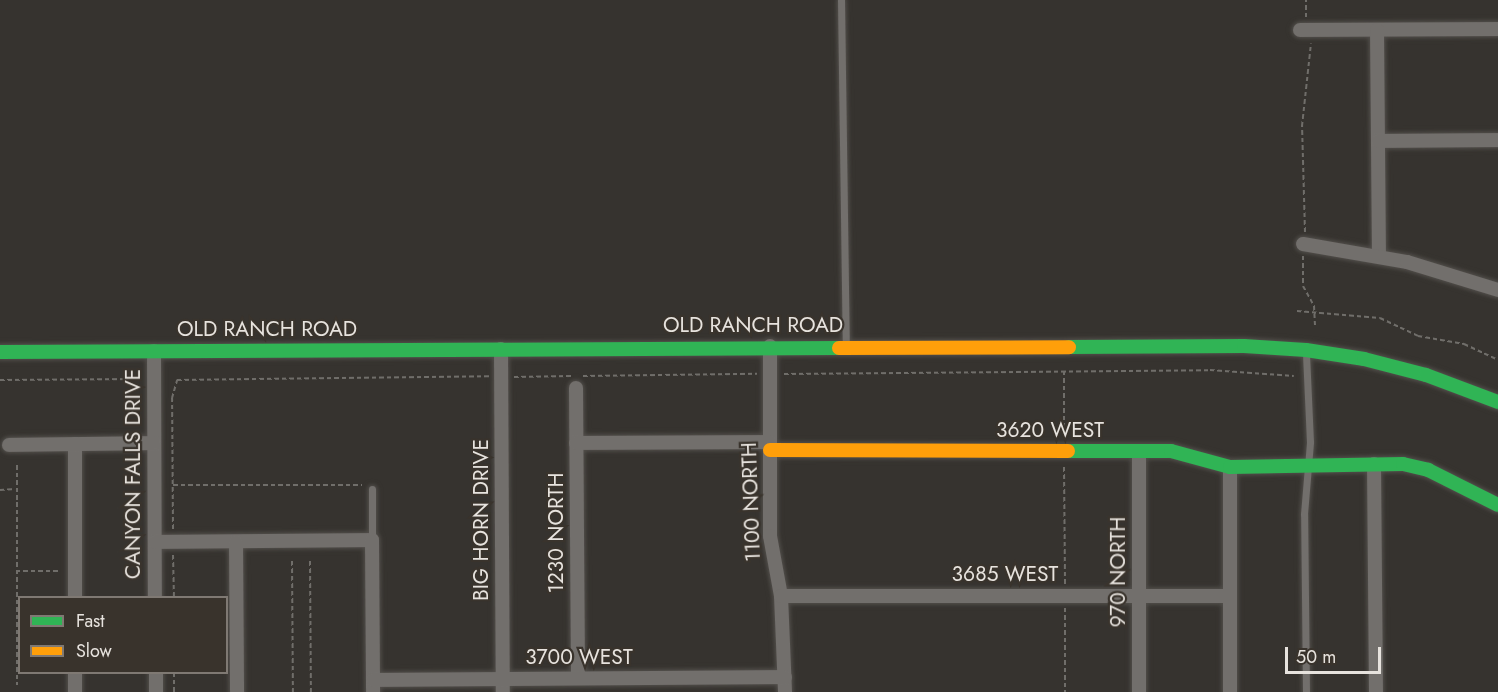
<!DOCTYPE html>
<style>
body{margin:0}
#map{position:relative;width:1498px;height:692px;overflow:hidden;background:#36332f;font-family:Jost,sans-serif}
div>[style]{position:absolute}
.path>*{height:2px;margin-top:-1px;transform-origin:0;background:repeating-linear-gradient(90deg,#706e6a 0 4.5px,transparent 0 7.5px)}
.roads{filter:drop-shadow(0 0 2px #524f4b) drop-shadow(0 0 2px #524f4b)}
.lane>*{height:7px;margin:-3.5px;padding:0 3.5px;transform-origin:3.5px;border-radius:3.5px;background:#726f6c}
.street>*{height:14px;margin:-7px;padding:0 7px;transform-origin:7px;border-radius:7px;background:#726f6c}
.fast>*{height:14px;margin:-7px;padding:0 7px;transform-origin:7px;border-radius:7px;background:#30b455}
.slow>*{height:14px;margin:-7px;padding:0 7px;transform-origin:7px;border-radius:7px;background:#ff9f0a}
span{translate:-50% -50%;white-space:nowrap;text-align:center;line-height:1.15;-webkit-text-stroke:4.5px #39332c;paint-order:stroke}
.street-label{font-size:21px;color:#e7e3de}
.legend{position:absolute;left:18px;top:596px;width:210px;height:78px;box-sizing:border-box;background:#39332c;border:2px solid #7f7973;margin:0;padding:8px 10px;list-style:none;font-size:18px;color:#e7e3de}
.legend li{display:flex;align-items:center;gap:12px;height:30px}
.legend b{width:30px;border:2px solid #7f7973}
.scale{position:absolute;left:1285px;top:647px;width:96px;height:27px;box-sizing:border-box;border:3px solid #e7e3de;border-top:0;padding-left:8px;font-size:18px;line-height:21px;white-space:nowrap;color:#e7e3de;-webkit-text-stroke:4px #39332c;paint-order:stroke}
</style>
<div id="map">
<div class="path">
<div style="left:1306px;top:17px;width:17px;rotate:-90deg"></div>
<div style="left:1305px;top:232px;width:106px;rotate:-91.6deg"></div>
<div style="left:1302px;top:126px;width:83px;rotate:-83.8deg"></div>
<div style="left:1303px;top:256px;width:30px;rotate:90deg"></div>
<div style="left:1303px;top:286px;width:23px;rotate:61deg"></div>
<div style="left:1314px;top:306px;width:19px;rotate:87deg"></div>
<div style="left:1297px;top:311px;width:83px;rotate:4.8deg"></div>
<div style="left:1380px;top:318px;width:42px;rotate:25.3deg"></div>
<div style="left:1418px;top:336px;width:47px;rotate:9.9deg"></div>
<div style="left:1464px;top:344px;width:38px;rotate:25deg"></div>
<div style="left:1064px;top:371px;width:63px;rotate:90deg"></div>
<div style="left:784px;top:374px;width:426px;rotate:-0.5deg"></div>
<div style="left:1210px;top:370px;width:84px;rotate:4.1deg"></div>
<div style="left:583px;top:376px;width:174px;rotate:-0.7deg"></div>
<div style="left:514px;top:377px;width:57px;rotate:-1deg"></div>
<div style="left:0;top:380px;width:141px;rotate:-0.4deg"></div>
<div style="left:17px;top:465px;width:220px;rotate:90deg"></div>
<div style="left:1064px;top:467px;width:117px;rotate:89.5deg"></div>
<div style="left:173px;top:485px;width:189px"></div>
<div style="left:0;top:490px;width:15px;rotate:-4deg"></div>
<div style="left:173px;top:529px;width:131px;rotate:-90.4deg"></div>
<div style="left:172px;top:398px;width:19px;rotate:-74deg"></div>
<div style="left:177px;top:380px;width:313px;rotate:-0.7deg"></div>
<div style="left:173px;top:555px;width:43px;rotate:88.7deg"></div>
<div style="left:292px;top:561px;width:131px;rotate:89.6deg"></div>
<div style="left:310px;top:561px;width:131px;rotate:89.6deg"></div>
<div style="left:16px;top:571px;width:45px"></div>
<div style="left:1065px;top:608px;width:84px;rotate:90deg"></div>
<div style="left:174px;top:672px;width:20px;rotate:90deg"></div>
</div>
<div class="roads">
<div class="lane">
<div style="left:841px;top:0;width:346px;rotate:89.2deg"></div>
<div style="left:372px;top:489px;width:51px;rotate:90deg"></div>
<div style="left:1306px;top:692px;width:178px;rotate:-90.6deg"></div>
<div style="left:1304px;top:514px;width:72px;rotate:-85.2deg"></div>
<div style="left:1310px;top:442px;width:89px;rotate:-92.6deg"></div>
</div>
<div class="street">
<div style="left:1300px;top:30px;width:198px;rotate:-0.3deg"></div>
<div style="left:1377px;top:30px;width:225px;rotate:89.5deg"></div>
<div style="left:1378px;top:141px;width:120px;rotate:-0.5deg"></div>
<div style="left:1303px;top:244px;width:106px;rotate:9.8deg"></div>
<div style="left:1407px;top:262px;width:95px;rotate:17.1deg"></div>
<div style="left:770px;top:346px;width:190px;rotate:90deg"></div>
<div style="left:770px;top:536px;width:61px;rotate:79.6deg"></div>
<div style="left:781px;top:596px;width:96px;rotate:87.6deg"></div>
<div style="left:501px;top:349px;width:343px;rotate:89.7deg"></div>
<div style="left:154px;top:351px;width:247px;rotate:89.8deg"></div>
<div style="left:576px;top:388px;width:290px;rotate:89.6deg"></div>
<div style="left:576px;top:443px;width:194px;rotate:-0.3deg"></div>
<div style="left:75px;top:444px;width:154px;rotate:90deg"></div>
<div style="left:9px;top:445px;width:145px;rotate:-0.8deg"></div>
<div style="left:1139px;top:452px;width:240px;rotate:90deg"></div>
<div style="left:1374px;top:464px;width:228px;rotate:89.5deg"></div>
<div style="left:155px;top:542px;width:217px;rotate:-0.5deg"></div>
<div style="left:372px;top:540px;width:152px;rotate:89.6deg"></div>
<div style="left:236px;top:542px;width:150px;rotate:89.6deg"></div>
<div style="left:781px;top:596px;width:448px"></div>
<div style="left:75px;top:672px;width:20px;rotate:90deg"></div>
<div style="left:156px;top:672px;width:20px;rotate:90deg"></div>
<div style="left:373px;top:680px;width:412px;rotate:-0.4deg"></div>
<div style="left:1230px;top:692px;width:225px;rotate:-90deg"></div>
</div>
<div class="fast">
<div style="left:1069px;top:347px;width:175px;rotate:-0.3deg"></div>
<div style="left:1244px;top:346px;width:62px;rotate:3.7deg"></div>
<div style="left:1306px;top:350px;width:59px;rotate:8.8deg"></div>
<div style="left:1364px;top:359px;width:64px;rotate:14.5deg"></div>
<div style="left:1426px;top:375px;width:77px;rotate:20.6deg"></div>
<div style="left:0;top:352px;width:839px;rotate:-0.27deg"></div>
<div style="left:1068px;top:451px;width:103px"></div>
<div style="left:1171px;top:451px;width:61px;rotate:15.2deg"></div>
<div style="left:1230px;top:467px;width:173px;rotate:-1deg"></div>
<div style="left:1403px;top:464px;width:26px;rotate:13deg"></div>
<div style="left:1428px;top:470px;width:78px;rotate:26.6deg"></div>
</div>
<div class="slow">
<div style="left:839px;top:348px;width:230px;rotate:-0.2deg"></div>
<div style="left:770px;top:450px;width:298px;rotate:0.2deg"></div>
</div>
</div>
<div class="street-label">
<span style="left:753px;top:325px">OLD RANCH ROAD</span>
<span style="left:267px;top:329px">OLD RANCH ROAD</span>
<span style="left:1050px;top:430px">3620 WEST</span>
<span style="left:133px;top:474px;rotate:-90deg">CANYON FALLS DRIVE</span>
<span style="left:751px;top:502px;rotate:-92deg">1100 NORTH</span>
<span style="left:481px;top:520px;rotate:-90deg">BIG HORN DRIVE</span>
<span style="left:556px;top:533px;rotate:-90deg">1230 NORTH</span>
<span style="left:1118px;top:572px;rotate:-90deg">970 NORTH</span>
<span style="left:1005px;top:574px">3685 WEST</span>
<span style="left:579px;top:657px">3700 WEST</span>
</div>
<ul class="legend">
<li><b style="height:8px;background:#30b455"></b>Fast</li>
<li><b style="height:8px;background:#ff9f0a"></b>Slow</li>
</ul>
<div class="scale">50 m</div>
</div>
